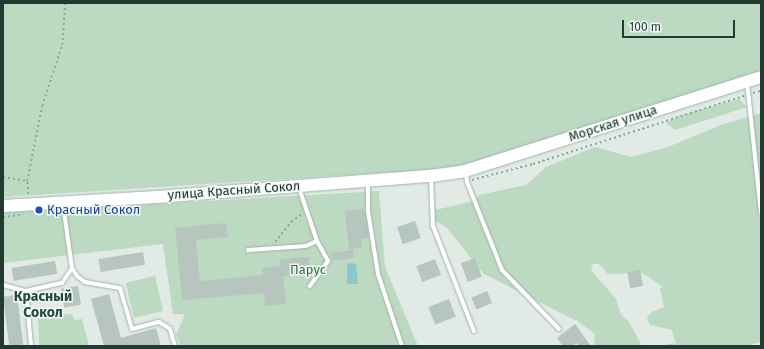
<!DOCTYPE html>
<meta charset="utf-8">
<style>
body{margin:0}
#map{position:relative;width:764px;height:349px;overflow:hidden;background:#e1eae5;font-family:"Fira Sans",sans-serif}
div>[style]{position:absolute}
.green>*{inset:0;background:#bbdac1;transform-origin:0 0}
.water>*{inset:0;background:#8cc7cc}
.building>*{inset:0;background:#b6c5be;transform-origin:0 0}
.path>*{height:1.5px;margin-top:-0.75px;transform-origin:0;background:repeating-linear-gradient(90deg,#83ac9c 0 2px,transparent 0 5px)}
.roads{filter:drop-shadow(0 0 1px #a4b2ac) drop-shadow(0 0 1px #a4b2ac)}
.lane>*{height:4px;margin:-2px;padding:0 2px;transform-origin:2px;border-radius:2px;background:#fff}
.secondary>*{height:12px;margin:-6px;padding:0 6px;transform-origin:6px;border-radius:6px;background:#fff}
.dots>*{width:11px;height:11px;translate:-50% -50%;box-sizing:border-box;border:2px solid #f1f7f4;border-radius:50%}
span{translate:-50% -50%;white-space:nowrap;text-align:center;line-height:1.15;-webkit-text-stroke:3px #f1f7f4;paint-order:stroke}
.street-label{font-size:13px;color:#223a32}
.transit-label{font-size:13px;color:#164399}
.left{translate:0 -50%;text-align:left}
.park-label{font-size:13px;color:#2f6e43}
.neighbourhood-label{font-size:14px;color:#204b3d;font-weight:700}
.frame{position:absolute;inset:0;border:4px solid #223a32;pointer-events:none}
.scale{position:absolute;left:622px;top:20px;width:113px;height:18px;box-sizing:border-box;border:2px solid #223a32;border-top:0;padding-left:5px;font-size:12px;line-height:14px;white-space:nowrap;color:#223a32;-webkit-text-stroke:3px #f1f7f4;paint-order:stroke}
</style>
<div id="map">
<div class="green">
<div style="clip-path:polygon(3px 3px,761px 3px,761px 73px,458px 168px,3px 197px)"></div>
<div style="clip-path:polygon(739px 99px,747px 107px,675px 130px,666px 123px,678px 116px)"></div>
<div style="clip-path:polygon(761px 113px,761px 342px,752px 344px,753px 346px,662px 346px,673px 343px,676px 346px,672px 330px,650px 325px,647px 318px,652px 312px,664px 307px,660px 288px,663px 287px,643px 273px,608px 274px,599px 264px,593px 264px,591px 270px,616px 299px,621px 315px,629px 322px,642px 346px,594px 346px,595px 334px,579px 322px,484px 274px,446px 227px,435px 221px,435px 210px,474px 201px,479px 195px,526px 185px,546px 167px,595px 147px,631px 157px,668px 147px,721px 125px)"></div>
<div style="clip-path:polygon(379px 191px,385px 267px,418px 346px,181px 346px,176px 335px,185px 314px,173px 314px,163px 244px,3px 263px,3px 213px)"></div>
<div style="left:155px;top:276px;width:36px;height:30px;rotate:77deg"></div>
<div style="clip-path:polygon(72px 314px,75px 320px,82px 319px,89px 346px,39px 346px,38px 317px)"></div>
</div>
<div class="water">
<div style="clip-path:polygon(347px 263px,356px 264px,358px 284px,347px 284px)"></div>
</div>
<div class="building">
<div style="clip-path:polygon(364px 209px,369px 238px,361px 239px,362px 247px,349px 249px,345px 211px)"></div>
<div style="left:415px;top:221px;width:18px;height:19px;rotate:71deg"></div>
<div style="clip-path:polygon(226px 223px,228px 237px,196px 240px,200px 281px,263px 275px,262px 268px,281px 266px,280px 259px,309px 257px,310px 274px,283px 276px,286px 304px,265px 306px,264px 293px,182px 300px,175px 228px)"></div>
<div style="left:353px;top:250px;width:8px;height:22px;rotate:83deg"></div>
<div style="left:143px;top:252px;width:13px;height:45px;rotate:81deg"></div>
<div style="left:475px;top:258px;width:20px;height:15px;rotate:70deg"></div>
<div style="left:435px;top:259px;width:17px;height:20px;rotate:69deg"></div>
<div style="left:55px;top:261px;width:13px;height:44px;rotate:81deg"></div>
<div style="left:640px;top:270px;width:16px;height:13px;rotate:79deg"></div>
<div style="left:78px;top:286px;width:19px;height:17px;rotate:81deg"></div>
<div style="left:487px;top:291px;width:13px;height:17px;rotate:67deg"></div>
<div style="clip-path:polygon(109px 294px,121px 338px,156px 328px,161px 346px,104px 346px,91px 299px)"></div>
<div style="left:17px;top:295px;width:51px;height:14px;rotate:83deg"></div>
<div style="left:449px;top:299px;width:19px;height:22px;rotate:69deg"></div>
<div style="clip-path:polygon(575px 324px,591px 346px,579px 346px,577px 343px,572px 346px,563px 346px,557px 338px)"></div>
</div>
<div class="path">
<div style="left:753px;top:93px;width:8px;rotate:-14deg"></div>
<div style="left:3px;top:177px;width:24px;rotate:9deg"></div>
<div style="left:472px;top:180px;width:63px;rotate:-14.7deg"></div>
<div style="left:533px;top:164px;width:222px;rotate:-17.9deg"></div>
<div style="left:28px;top:194px;width:13px;rotate:-94deg"></div>
<div style="left:27px;top:181px;width:76px;rotate:-78.7deg"></div>
<div style="left:42px;top:106px;width:64px;rotate:-71.8deg"></div>
<div style="left:62px;top:45px;width:42px;rotate:-85.9deg"></div>
<div style="left:3px;top:217px;width:19px;rotate:-6deg"></div>
<div style="left:275px;top:242px;width:26px;rotate:-51deg"></div>
<div style="left:291px;top:222px;width:14px;rotate:-36deg"></div>
</div>
<div class="roads">
<div class="lane">
<div style="left:747px;top:82px;width:131px;rotate:83.9deg"></div>
<div style="left:466px;top:173px;width:9px;rotate:84deg"></div>
<div style="left:467px;top:182px;width:95px;rotate:68.3deg"></div>
<div style="left:502px;top:270px;width:82px;rotate:46deg"></div>
<div style="left:431px;top:177px;width:49px;rotate:87.7deg"></div>
<div style="left:433px;top:226px;width:113px;rotate:68.7deg"></div>
<div style="left:368px;top:183px;width:28px;rotate:90deg"></div>
<div style="left:368px;top:211px;width:64px;rotate:81deg"></div>
<div style="left:378px;top:274px;width:76px;rotate:71.6deg"></div>
<div style="left:299px;top:188px;width:56px;rotate:71.2deg"></div>
<div style="left:317px;top:241px;width:23px;rotate:61deg"></div>
<div style="left:328px;top:261px;width:31px;rotate:126deg"></div>
<div style="left:63px;top:204px;width:65px;rotate:82deg"></div>
<div style="left:72px;top:268px;width:9px;rotate:58deg"></div>
<div style="left:77px;top:276px;width:10px;rotate:37deg"></div>
<div style="left:85px;top:282px;width:36px;rotate:10deg"></div>
<div style="left:120px;top:288px;width:43px;rotate:73.7deg"></div>
<div style="left:132px;top:329px;width:28px;rotate:-15deg"></div>
<div style="left:159px;top:322px;width:13px;rotate:32deg"></div>
<div style="left:170px;top:329px;width:18px;rotate:74deg"></div>
<div style="left:248px;top:250px;width:58px;rotate:-3.9deg"></div>
<div style="left:306px;top:246px;width:12px;rotate:-24deg"></div>
<div style="left:3px;top:285px;width:24px;rotate:15deg"></div>
<div style="left:26px;top:291px;width:54px;rotate:84.7deg"></div>
<div style="left:26px;top:291px;width:37px;rotate:-13deg"></div>
<div style="left:62px;top:283px;width:18px;rotate:-56deg"></div>
</div>
<div class="secondary">
<div style="left:3px;top:206px;width:166px;rotate:-3.4deg"></div>
<div style="left:169px;top:196px;width:263px;rotate:-4.4deg"></div>
<div style="left:431px;top:176px;width:34px;rotate:-8deg"></div>
<div style="left:465px;top:171px;width:311px;rotate:-17.6deg"></div>
</div>
</div>
<div class="dots">
<div style="left:39px;top:210px;background:#1a4fb4"></div>
</div>
<div class="street-label">
<span style="left:613px;top:124px;rotate:-18deg">Морская улица</span>
<span style="left:234px;top:191px;rotate:-4deg">улица Красный Сокол</span>
</div>
<div class="transit-label">
<span class="left" style="left:47px;top:210px">Красный Сокол</span>
</div>
<div class="park-label">
<span style="left:308px;top:270px">Парус</span>
</div>
<div class="neighbourhood-label">
<span style="left:43px;top:305px">Красный<br>Сокол</span>
</div>
<div class="frame"></div>
<div class="scale">100 m</div>
</div>
